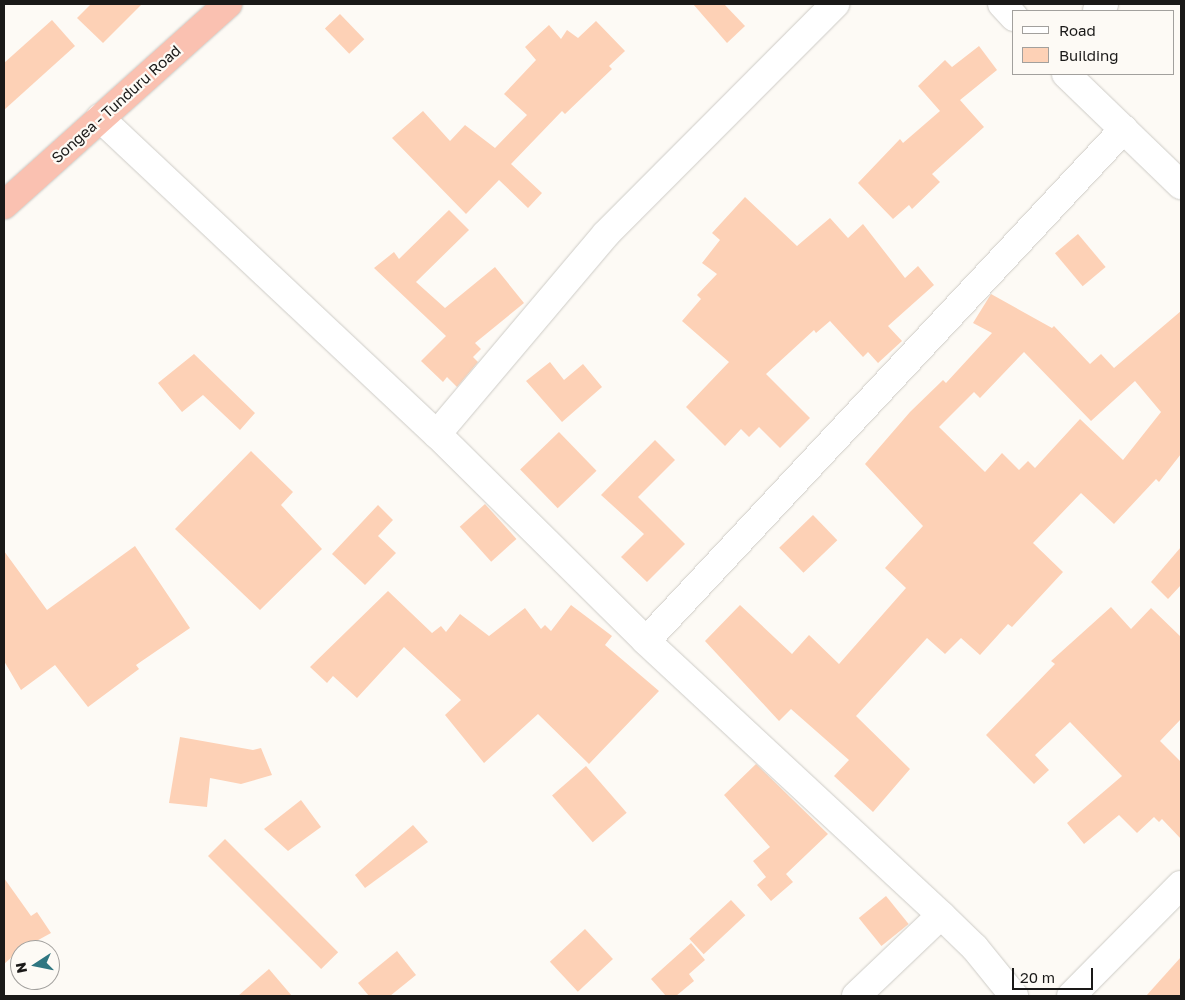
<!DOCTYPE html>
<style>
body{margin:0}
#map{position:relative;width:1185px;height:1000px;overflow:hidden;background:#fdfaf5;font-family:"Golos Text",sans-serif}
div>[style]{position:absolute}
.building>*{inset:0;background:#fdd1b6;transform-origin:0 0}
.roads{filter:drop-shadow(0 0 1px #cdcbc6) drop-shadow(0 0 1px #cdcbc6)}
.minor>*{height:28px;margin:-14px;padding:0 14px;transform-origin:14px;border-radius:14px;background:#fff}
.highway>*{height:28px;margin:-14px;padding:0 14px;transform-origin:14px;border-radius:14px;background:#fac1b1}
span{translate:-50% -50%;white-space:nowrap;text-align:center;line-height:1.15;-webkit-text-stroke:4.5px #fdfaf5;paint-order:stroke}
.street-label{font-size:15px;color:#1a1918}
.frame{position:absolute;inset:0;border:5px solid #1a1918;pointer-events:none}
.legend{position:absolute;left:1012px;top:10px;width:162px;height:65px;box-sizing:border-box;background:#fdfaf5;border:1px solid #a2a09d;margin:0;padding:6px 9px;list-style:none;font-size:15px;color:#1a1918}
.legend li{display:flex;align-items:center;gap:10px;height:25px}
.legend b{width:25px;border:1px solid #a2a09d}
.north{position:absolute;left:10px;top:940px;width:50px;height:50px;box-sizing:border-box;background:#fdfaf5;border:1px solid #a2a09d;border-radius:50%;rotate:259deg;font-size:14px;font-weight:700;line-height:20px;text-align:center;color:#1a1918}
.north::after{content:'';display:block;margin:auto;width:18px;height:22px;background:#2f7681;clip-path:polygon(50% 0,100% 100%,50% 72%,0 100%)}
.scale{position:absolute;left:1012px;top:968px;width:81px;height:22px;box-sizing:border-box;border:2px solid #1a1918;border-top:0;padding-left:6px;font-size:15px;line-height:18px;white-space:nowrap;color:#1a1918;-webkit-text-stroke:4px #fdfaf5;paint-order:stroke}
</style>
<div id="map">
<div class="building">
<div style="clip-path:polygon(91px 4px,142px 4px,103px 43px,77px 18px)"></div>
<div style="clip-path:polygon(693px 4px,724px 4px,745px 26px,727px 43px)"></div>
<div style="left:340px;top:14px;width:35px;height:21px;rotate:46deg"></div>
<div style="clip-path:polygon(52px 20px,75px 46px,4px 110px,4px 63px)"></div>
<div style="clip-path:polygon(596px 21px,625px 51px,609px 66px,612px 69px,565px 114px,562px 111px,511px 164px,542px 193px,528px 208px,499px 180px,466px 214px,392px 138px,423px 111px,450px 141px,465px 125px,495px 148px,527px 115px,504px 94px,536px 60px,525px 47px,549px 25px,561px 39px,567px 30px,578px 38px)"></div>
<div style="clip-path:polygon(979px 46px,997px 70px,960px 100px,984px 127px,932px 174px,940px 182px,912px 209px,909px 205px,893px 219px,858px 183px,900px 139px,903px 143px,940px 111px,918px 86px,945px 60px,952px 67px)"></div>
<div style="clip-path:polygon(745px 197px,797px 246px,830px 218px,848px 238px,863px 224px,905px 278px,918px 266px,934px 285px,888px 326px,902px 341px,878px 363px,868px 352px,863px 357px,830px 321px,816px 333px,814px 330px,766px 374px,810px 418px,780px 448px,759px 427px,749px 437px,741px 429px,725px 446px,686px 407px,729px 362px,682px 321px,701px 299px,697px 295px,717px 274px,702px 263px,720px 240px,712px 233px)"></div>
<div style="clip-path:polygon(449px 210px,469px 230px,416px 282px,445px 308px,495px 267px,524px 303px,475px 343px,481px 349px,473px 357px,478px 362px,457px 387px,447px 377px,443px 382px,421px 361px,446px 336px,374px 268px,394px 252px,399px 259px)"></div>
<div style="left:1078px;top:234px;width:43px;height:30px;rotate:50deg"></div>
<div style="clip-path:polygon(evenodd,991px 294px,1052px 328px,1054px 326px,1090px 364px,1101px 354px,1114px 368px,1181px 311px,1181px 454px,1159px 482px,1156px 479px,1114px 524px,1081px 493px,1033px 543px,1063px 572px,1012px 627px,1008px 624px,980px 655px,961px 638px,945px 654px,927px 638px,856px 716px,910px 769px,873px 812px,834px 776px,849px 760px,791px 709px,779px 721px,705px 641px,740px 605px,792px 654px,809px 635px,839px 664px,906px 588px,885px 568px,923px 526px,865px 464px,910px 412px,943px 380px,946px 383px,992px 333px,973px 323px,991px 294px,1024px 352px,1091px 421px,1135px 381px,1161px 412px,1123px 460px,1080px 419px,1035px 468px,1028px 461px,1019px 470px,1002px 453px,985px 472px,939px 427px,974px 392px,980px 398px,1024px 352px)"></div>
<div style="clip-path:polygon(194px 354px,255px 413px,240px 430px,203px 395px,182px 412px,158px 383px)"></div>
<div style="clip-path:polygon(550px 362px,564px 380px,583px 364px,602px 387px,562px 422px,526px 381px)"></div>
<div style="left:559px;top:432px;width:54px;height:54px;rotate:46deg"></div>
<div style="clip-path:polygon(655px 440px,675px 460px,638px 497px,685px 544px,647px 582px,621px 557px,644px 534px,601px 495px)"></div>
<div style="clip-path:polygon(251px 451px,293px 492px,281px 505px,322px 549px,260px 610px,175px 529px)"></div>
<div style="left:485px;top:504px;width:47px;height:34px;rotate:48deg"></div>
<div style="clip-path:polygon(378px 505px,393px 520px,378px 536px,396px 553px,365px 585px,332px 554px)"></div>
<div style="left:813px;top:515px;width:35px;height:47px;rotate:46deg"></div>
<div style="clip-path:polygon(135px 546px,190px 628px,136px 665px,139px 669px,88px 707px,55px 665px,21px 690px,4px 661px,4px 551px,47px 610px)"></div>
<div style="clip-path:polygon(1181px 547px,1181px 585px,1168px 599px,1151px 582px)"></div>
<div style="clip-path:polygon(388px 591px,432px 633px,441px 626px,446px 632px,460px 614px,489px 636px,525px 608px,541px 629px,545px 625px,551px 631px,571px 605px,612px 636px,605px 645px,659px 691px,589px 764px,538px 714px,484px 763px,445px 715px,461px 700px,404px 647px,357px 698px,333px 676px,327px 683px,310px 667px)"></div>
<div style="clip-path:polygon(1111px 607px,1131px 629px,1151px 608px,1181px 637px,1181px 719px,1160px 741px,1181px 762px,1181px 839px,1162px 819px,1159px 822px,1154px 817px,1137px 833px,1119px 815px,1084px 844px,1067px 823px,1122px 776px,1070px 722px,1035px 755px,1049px 770px,1034px 784px,986px 735px,1055px 664px,1051px 661px)"></div>
<div style="clip-path:polygon(180px 737px,253px 750px,261px 748px,272px 775px,241px 784px,210px 778px,207px 807px,169px 803px)"></div>
<div style="clip-path:polygon(756px 764px,828px 834px,786px 874px,793px 882px,771px 901px,757px 885px,766px 877px,753px 861px,770px 847px,724px 795px)"></div>
<div style="left:586px;top:766px;width:62px;height:45px;rotate:49deg"></div>
<div style="clip-path:polygon(301px 800px,321px 827px,288px 851px,264px 829px)"></div>
<div style="clip-path:polygon(413px 825px,428px 842px,365px 888px,355px 875px)"></div>
<div style="left:225px;top:839px;width:160px;height:24px;rotate:45deg"></div>
<div style="clip-path:polygon(4px 878px,31px 916px,37px 912px,51px 933px,20px 950px,4px 964px)"></div>
<div style="left:886px;top:896px;width:36px;height:35px;rotate:51deg"></div>
<div style="left:731px;top:900px;width:21px;height:57px;rotate:47deg"></div>
<div style="left:585px;top:929px;width:41px;height:48px;rotate:47deg"></div>
<div style="clip-path:polygon(691px 943px,705px 960px,689px 974px,694px 981px,676px 996px,666px 996px,651px 979px)"></div>
<div style="clip-path:polygon(397px 951px,416px 975px,390px 996px,369px 996px,358px 983px)"></div>
<div style="clip-path:polygon(1181px 957px,1181px 996px,1146px 996px)"></div>
<div style="clip-path:polygon(269px 969px,292px 996px,238px 996px)"></div>
</div>
<div class="roads">
<div class="minor">
<div style="left:1002px;top:4px;width:18px;rotate:47deg"></div>
<div style="left:1097px;top:11px;width:10px;rotate:-45deg"></div>
<div style="left:1066px;top:74px;width:160px;rotate:44deg"></div>
<div style="left:100px;top:118px;width:462px;rotate:43.2deg"></div>
<div style="left:437px;top:434px;width:294px;rotate:44.7deg"></div>
<div style="left:646px;top:641px;width:403px;rotate:42.9deg"></div>
<div style="left:941px;top:915px;width:47px;rotate:44.1deg"></div>
<div style="left:975px;top:948px;width:62px;rotate:50.9deg"></div>
<div style="left:437px;top:434px;width:262px;rotate:-49.8deg"></div>
<div style="left:606px;top:234px;width:325px;rotate:-45.1deg"></div>
<div style="left:646px;top:641px;width:700px;rotate:-46.97deg"></div>
<div style="left:856px;top:996px;width:117px;rotate:-43.6deg"></div>
<div style="left:1071px;top:996px;width:156px;rotate:-45.3deg"></div>
</div>
<div class="highway">
<div style="left:4px;top:205px;width:301px;rotate:-41.9deg"></div>
</div>
</div>
<div class="street-label">
<span style="left:116px;top:104px;rotate:-42deg">Songea - Tunduru Road</span>
</div>
<div class="frame"></div>
<ul class="legend">
<li><b style="height:6px;background:#fff"></b>Road</li>
<li><b style="height:14px;background:#fdd1b6"></b>Building</li>
</ul>
<div class="north">N</div>
<div class="scale">20 m</div>
</div>
